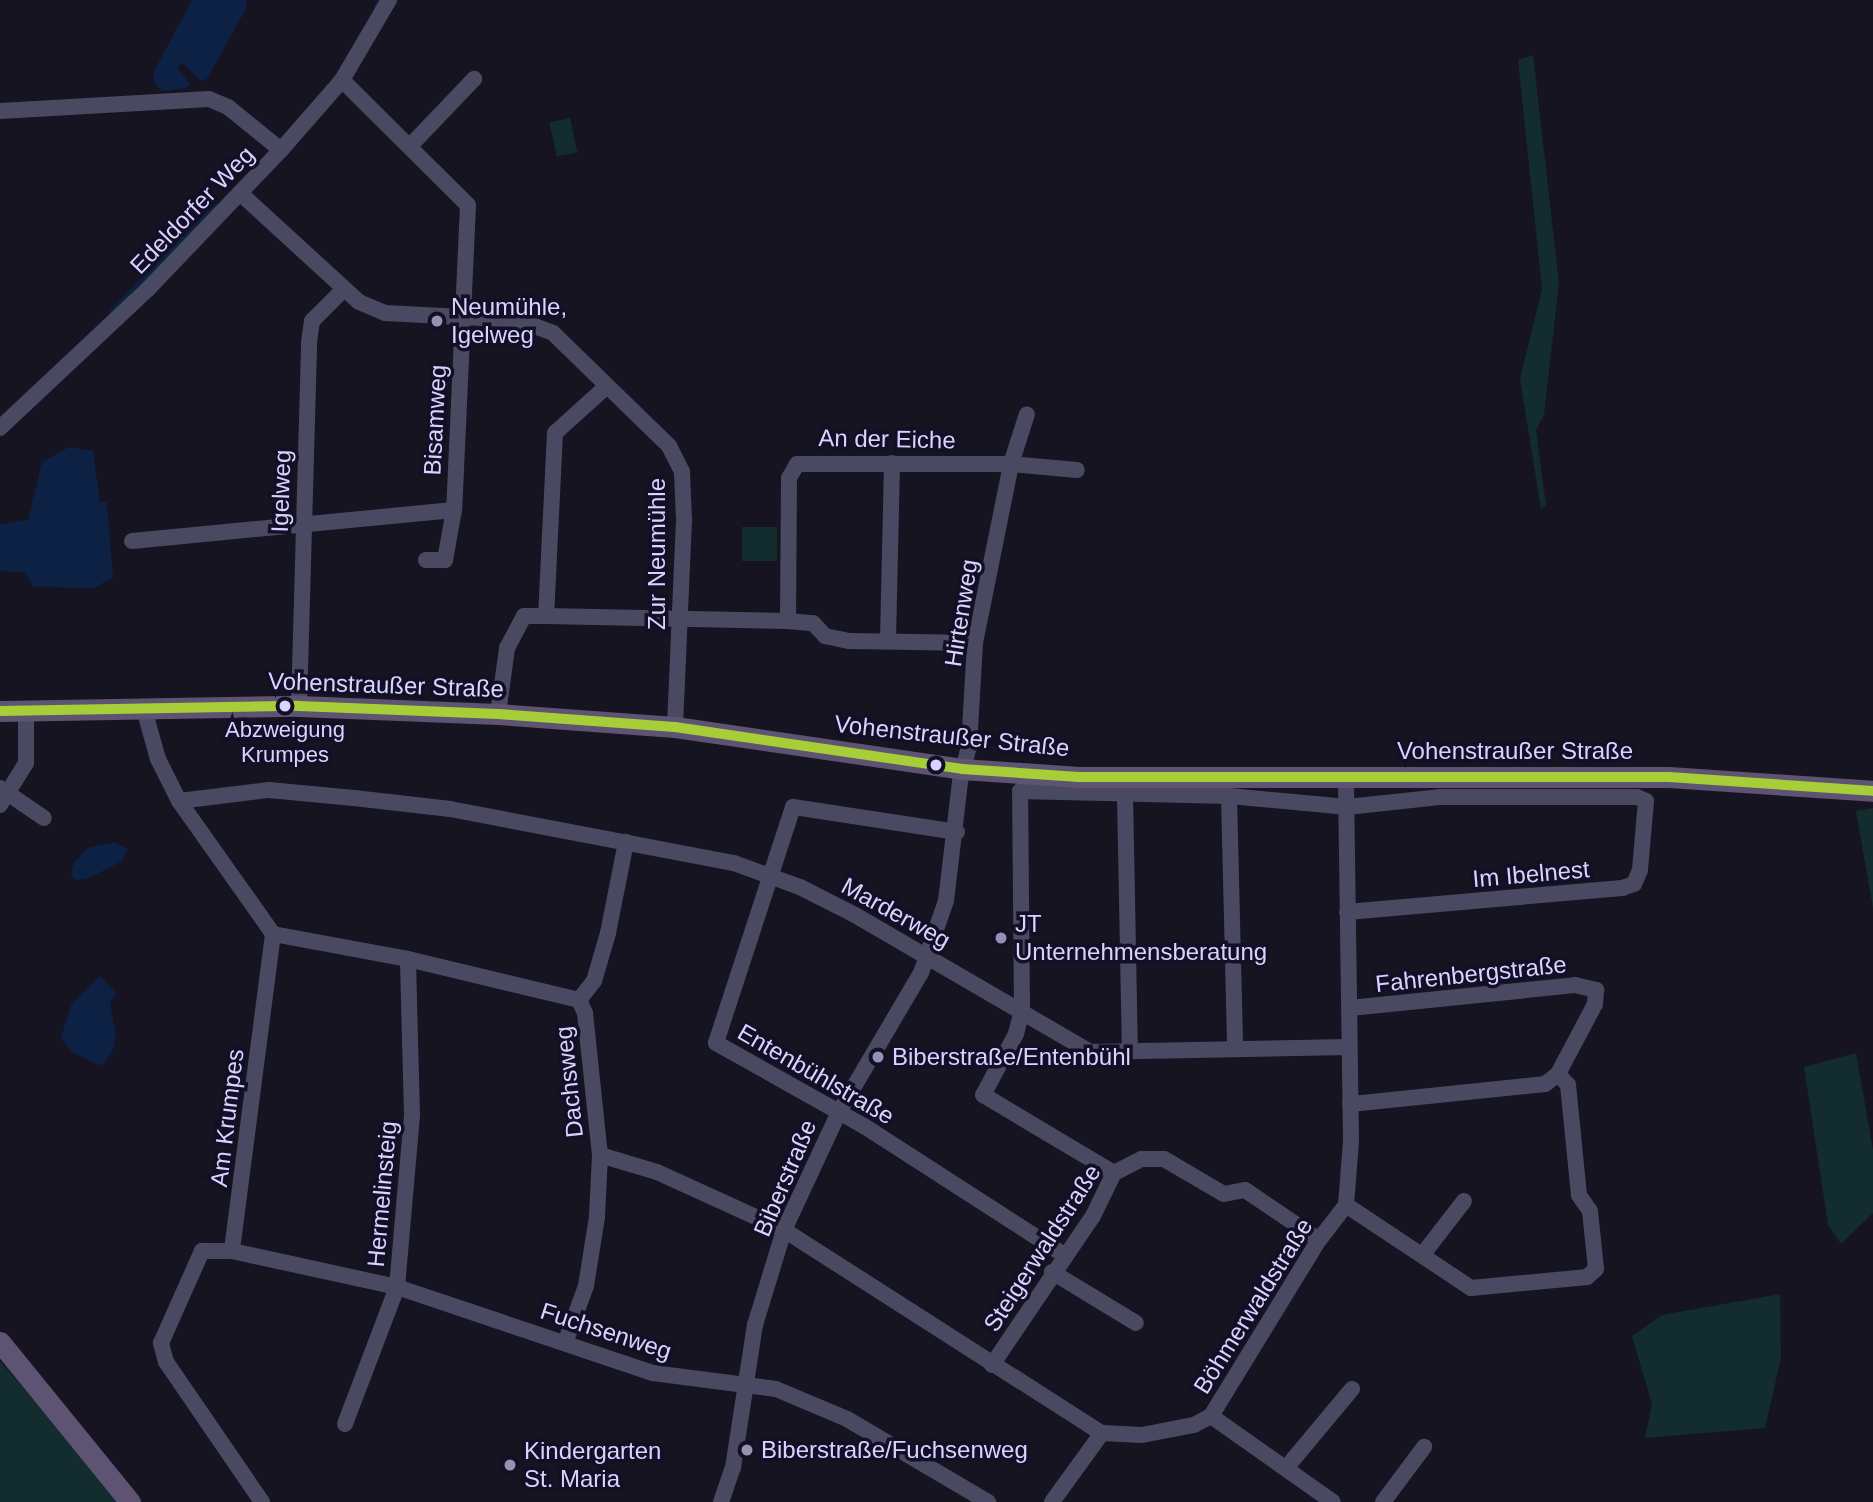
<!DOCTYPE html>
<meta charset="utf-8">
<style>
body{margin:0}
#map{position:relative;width:1873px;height:1502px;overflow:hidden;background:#161421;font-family:Arial,sans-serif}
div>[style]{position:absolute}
.green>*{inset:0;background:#132c2d;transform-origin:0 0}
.water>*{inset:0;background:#0d2144}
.stream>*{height:3.5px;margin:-1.75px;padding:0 1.75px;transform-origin:1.75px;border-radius:1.75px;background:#0d2144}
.minor>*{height:16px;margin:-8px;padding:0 8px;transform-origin:8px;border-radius:8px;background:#4a4962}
.major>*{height:21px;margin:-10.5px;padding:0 10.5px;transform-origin:10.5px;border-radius:10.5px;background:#5e5373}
.bus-1>*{height:10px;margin:-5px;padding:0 5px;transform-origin:5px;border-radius:5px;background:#a7ce39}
.dots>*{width:19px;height:19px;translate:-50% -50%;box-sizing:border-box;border:4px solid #130f26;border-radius:50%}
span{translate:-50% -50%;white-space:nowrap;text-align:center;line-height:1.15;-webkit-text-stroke:7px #130f26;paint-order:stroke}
.bus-label{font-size:22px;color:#d9d4ff}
.street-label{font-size:24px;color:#d9d4ff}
.poi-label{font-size:24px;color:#d9d4ff}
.left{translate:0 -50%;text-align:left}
</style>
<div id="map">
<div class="green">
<div style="clip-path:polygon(1533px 55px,1559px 283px,1544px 415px,1536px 430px,1546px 505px,1541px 509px,1520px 379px,1542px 289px,1518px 60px)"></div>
<div style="left:570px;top:118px;width:35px;height:21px;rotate:78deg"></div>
<div style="left:742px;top:527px;width:35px;height:34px"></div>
<div style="clip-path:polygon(1873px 808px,1873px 908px,1856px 811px)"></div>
<div style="clip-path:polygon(1856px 1053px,1873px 1150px,1873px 1213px,1841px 1244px,1828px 1225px,1804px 1067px)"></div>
<div style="clip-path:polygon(1780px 1294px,1781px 1358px,1765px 1428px,1645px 1438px,1652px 1404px,1632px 1336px,1662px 1315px)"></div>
<div style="clip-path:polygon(0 1361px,123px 1502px,0 1502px)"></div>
</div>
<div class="water">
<div style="clip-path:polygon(192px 0,246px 0,247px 7px,207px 79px,200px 81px,183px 63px,177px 67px,190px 84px,187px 88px,162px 91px,154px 83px,153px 73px)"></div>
<div style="clip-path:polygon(69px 447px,93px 451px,100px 502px,107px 502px,113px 577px,94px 588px,33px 587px,26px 573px,0 571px,0 524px,28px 520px,42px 462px)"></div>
<div style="clip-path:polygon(114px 842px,128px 849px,122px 861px,89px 878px,76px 880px,71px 876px,74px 863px,87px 848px)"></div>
<div style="clip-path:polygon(100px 976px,116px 993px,110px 1004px,116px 1034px,113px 1050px,102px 1066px,72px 1052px,61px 1038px,71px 1005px)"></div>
</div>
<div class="stream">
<div style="left:376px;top:8px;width:9px;rotate:-69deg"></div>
<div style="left:111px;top:312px;width:149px;rotate:-45.3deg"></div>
</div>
<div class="minor">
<div style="left:342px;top:80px;width:177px;rotate:44.8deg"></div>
<div style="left:468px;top:205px;width:305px;rotate:92.6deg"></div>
<div style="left:454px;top:510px;width:51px;rotate:100.2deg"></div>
<div style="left:445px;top:560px;width:19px;rotate:180deg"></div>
<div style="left:0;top:111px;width:209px;rotate:-3.3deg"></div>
<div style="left:209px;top:99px;width:21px;rotate:23deg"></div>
<div style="left:228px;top:107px;width:68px;rotate:39.1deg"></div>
<div style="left:410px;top:146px;width:93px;rotate:-46.3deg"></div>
<div style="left:240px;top:193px;width:161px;rotate:42.5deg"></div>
<div style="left:359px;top:302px;width:28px;rotate:23deg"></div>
<div style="left:385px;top:313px;width:133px;rotate:3deg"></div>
<div style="left:518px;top:320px;width:37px;rotate:20deg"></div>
<div style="left:553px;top:333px;width:162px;rotate:44.2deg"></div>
<div style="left:669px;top:446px;width:29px;rotate:63deg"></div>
<div style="left:682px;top:472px;width:48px;rotate:87.6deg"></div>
<div style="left:684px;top:520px;width:207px;rotate:92.5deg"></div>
<div style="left:607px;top:386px;width:70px;rotate:137.9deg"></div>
<div style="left:555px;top:433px;width:183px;rotate:92.8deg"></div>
<div style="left:546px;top:616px;width:242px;rotate:1.2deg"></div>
<div style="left:788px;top:621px;width:25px;rotate:5deg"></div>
<div style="left:813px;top:623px;width:18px;rotate:47deg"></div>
<div style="left:825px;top:636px;width:25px;rotate:12deg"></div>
<div style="left:849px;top:641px;width:126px;rotate:0.9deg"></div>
<div style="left:0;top:428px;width:203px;rotate:-43.2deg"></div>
<div style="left:148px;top:289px;width:192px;rotate:-46.3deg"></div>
<div style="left:281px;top:150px;width:93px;rotate:-48.9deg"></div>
<div style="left:342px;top:80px;width:93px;rotate:-59.6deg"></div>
<div style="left:132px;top:541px;width:323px;rotate:-5.5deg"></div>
<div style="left:788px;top:621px;width:143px;rotate:-89.6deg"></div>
<div style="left:789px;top:478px;width:16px;rotate:-60deg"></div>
<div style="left:797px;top:464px;width:214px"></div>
<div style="left:1011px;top:464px;width:66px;rotate:5.2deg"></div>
<div style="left:888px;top:640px;width:177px;rotate:-88.7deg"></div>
<div style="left:299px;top:706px;width:364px;rotate:-88.4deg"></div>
<div style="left:309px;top:342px;width:21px;rotate:-82deg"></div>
<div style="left:312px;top:321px;width:44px;rotate:-45deg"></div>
<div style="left:144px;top:709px;width:52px;rotate:74.4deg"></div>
<div style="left:158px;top:759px;width:47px;rotate:63.4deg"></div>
<div style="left:179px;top:801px;width:163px;rotate:54.7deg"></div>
<div style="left:273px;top:934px;width:320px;rotate:97.4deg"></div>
<div style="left:498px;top:714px;width:67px;rotate:-82.2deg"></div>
<div style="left:507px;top:648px;width:36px;rotate:-62deg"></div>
<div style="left:524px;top:616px;width:22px"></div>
<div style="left:0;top:788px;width:53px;rotate:34.3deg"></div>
<div style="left:1125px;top:795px;width:254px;rotate:88.9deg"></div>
<div style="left:1229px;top:796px;width:251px;rotate:88.6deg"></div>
<div style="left:179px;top:801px;width:91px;rotate:-7deg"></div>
<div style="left:269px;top:790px;width:85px;rotate:5.4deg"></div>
<div style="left:354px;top:798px;width:97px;rotate:6.5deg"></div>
<div style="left:450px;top:809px;width:289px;rotate:10.8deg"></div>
<div style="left:734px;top:863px;width:70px;rotate:20deg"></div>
<div style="left:800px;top:887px;width:62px;rotate:27deg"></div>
<div style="left:855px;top:915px;width:272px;rotate:30.2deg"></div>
<div style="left:1090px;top:1052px;width:259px;rotate:-1.1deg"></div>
<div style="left:0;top:805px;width:49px;rotate:-58.2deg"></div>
<div style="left:26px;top:763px;width:53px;rotate:-90deg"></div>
<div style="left:957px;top:832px;width:166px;rotate:-171.3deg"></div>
<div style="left:793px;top:807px;width:248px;rotate:108.1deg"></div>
<div style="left:716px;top:1043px;width:170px;rotate:29.3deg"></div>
<div style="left:864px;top:1126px;width:238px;rotate:32.8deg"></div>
<div style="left:273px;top:934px;width:137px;rotate:10.5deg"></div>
<div style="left:408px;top:959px;width:176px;rotate:13.5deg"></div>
<div style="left:579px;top:1000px;width:14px;rotate:65deg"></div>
<div style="left:585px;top:1013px;width:143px;rotate:84deg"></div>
<div style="left:600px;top:1155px;width:62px;rotate:92.8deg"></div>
<div style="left:597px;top:1217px;width:70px;rotate:99.1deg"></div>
<div style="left:586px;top:1286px;width:61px;rotate:110.2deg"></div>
<div style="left:579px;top:1000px;width:24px;rotate:-52deg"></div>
<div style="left:594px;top:981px;width:50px;rotate:-73.7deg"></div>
<div style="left:608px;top:933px;width:93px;rotate:-78.8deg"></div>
<div style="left:1350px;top:1008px;width:226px;rotate:-5.8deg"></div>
<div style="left:1575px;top:985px;width:22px;rotate:13deg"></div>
<div style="left:1596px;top:990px;width:14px;rotate:94deg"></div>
<div style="left:1595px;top:1004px;width:79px;rotate:117.9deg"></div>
<div style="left:1558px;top:1074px;width:16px;rotate:142deg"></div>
<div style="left:1545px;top:1084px;width:196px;rotate:174.1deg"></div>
<div style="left:600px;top:1155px;width:59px;rotate:16.6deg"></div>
<div style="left:657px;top:1172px;width:140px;rotate:24.5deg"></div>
<div style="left:784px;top:1230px;width:377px;rotate:32.6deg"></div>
<div style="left:1102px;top:1433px;width:40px;rotate:2.9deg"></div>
<div style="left:1142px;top:1435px;width:53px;rotate:-10.9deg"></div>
<div style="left:1194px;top:1425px;width:19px;rotate:-28deg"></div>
<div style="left:1211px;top:1416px;width:206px;rotate:-58.5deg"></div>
<div style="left:1319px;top:1240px;width:44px;rotate:-52.4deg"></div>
<div style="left:1346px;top:1205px;width:64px;rotate:-85.5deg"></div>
<div style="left:1351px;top:1141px;width:362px;rotate:-90.8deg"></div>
<div style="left:1114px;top:1173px;width:152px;rotate:-149.2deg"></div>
<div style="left:983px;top:1095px;width:69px;rotate:-61.6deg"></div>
<div style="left:1016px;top:1034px;width:25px;rotate:-76deg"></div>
<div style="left:1022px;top:1010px;width:219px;rotate:-90.5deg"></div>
<div style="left:1020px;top:791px;width:209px;rotate:1.4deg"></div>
<div style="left:1229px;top:796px;width:119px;rotate:5.3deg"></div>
<div style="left:1347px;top:807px;width:95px;rotate:-6.1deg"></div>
<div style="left:1441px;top:797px;width:196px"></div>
<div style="left:1637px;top:797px;width:10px;rotate:24deg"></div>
<div style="left:1646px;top:801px;width:69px;rotate:95deg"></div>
<div style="left:1640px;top:870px;width:15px;rotate:113deg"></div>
<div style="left:1634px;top:884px;width:13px;rotate:162deg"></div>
<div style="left:1622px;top:888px;width:276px;rotate:175deg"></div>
<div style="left:1346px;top:1205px;width:150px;rotate:33.6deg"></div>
<div style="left:1471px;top:1288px;width:117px;rotate:-5.4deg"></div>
<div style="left:1587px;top:1277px;width:12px;rotate:-42deg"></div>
<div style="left:1596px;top:1269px;width:58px;rotate:-95.9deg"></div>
<div style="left:1590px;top:1211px;width:19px;rotate:-125deg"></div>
<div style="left:1579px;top:1195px;width:111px;rotate:-95.7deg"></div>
<div style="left:1568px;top:1085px;width:15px;rotate:-132deg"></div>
<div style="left:1423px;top:1254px;width:67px;rotate:-52.3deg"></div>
<div style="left:1052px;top:1272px;width:98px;rotate:31.3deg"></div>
<div style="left:992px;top:1365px;width:180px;rotate:-55.9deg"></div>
<div style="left:1093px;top:1216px;width:48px;rotate:-64deg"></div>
<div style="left:1114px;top:1173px;width:31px;rotate:-27deg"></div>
<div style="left:1142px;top:1159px;width:22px"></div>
<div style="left:1164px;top:1159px;width:69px;rotate:30.3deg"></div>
<div style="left:1224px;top:1194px;width:21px;rotate:-11deg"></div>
<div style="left:1245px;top:1190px;width:89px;rotate:34deg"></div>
<div style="left:1211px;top:1416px;width:149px;rotate:35.2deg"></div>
<div style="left:345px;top:1424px;width:147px;rotate:-69.2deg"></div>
<div style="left:397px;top:1287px;width:173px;rotate:-85deg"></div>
<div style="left:412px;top:1115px;width:156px;rotate:-91.5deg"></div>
<div style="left:1286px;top:1468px;width:103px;rotate:-50.1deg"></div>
<div style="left:262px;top:1502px;width:170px;rotate:-124.4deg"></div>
<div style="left:166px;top:1362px;width:20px;rotate:-105deg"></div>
<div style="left:161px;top:1343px;width:101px;rotate:-66deg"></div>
<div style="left:202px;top:1251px;width:30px"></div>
<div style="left:232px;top:1251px;width:169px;rotate:12.3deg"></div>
<div style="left:397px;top:1287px;width:270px;rotate:18.6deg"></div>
<div style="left:653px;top:1373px;width:124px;rotate:7.4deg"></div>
<div style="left:776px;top:1389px;width:77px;rotate:22.9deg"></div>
<div style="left:847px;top:1419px;width:164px;rotate:30.5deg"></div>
<div style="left:721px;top:1502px;width:36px;rotate:-71deg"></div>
<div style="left:733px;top:1468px;width:145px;rotate:-81.3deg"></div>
<div style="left:755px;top:1325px;width:99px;rotate:-73deg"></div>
<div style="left:784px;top:1230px;width:130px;rotate:-65deg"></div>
<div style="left:839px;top:1112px;width:161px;rotate:-59.5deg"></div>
<div style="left:921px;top:973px;width:76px;rotate:-70.9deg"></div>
<div style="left:946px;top:901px;width:120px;rotate:-83.3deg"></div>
<div style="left:960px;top:782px;width:36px;rotate:-76deg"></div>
<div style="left:969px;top:747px;width:104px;rotate:-86.7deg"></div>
<div style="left:975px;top:643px;width:183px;rotate:-78.6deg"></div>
<div style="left:1011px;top:464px;width:52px;rotate:-72.3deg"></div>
<div style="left:1052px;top:1502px;width:85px;rotate:-54.1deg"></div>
<div style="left:1383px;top:1502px;width:69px;rotate:-53.3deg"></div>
</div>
<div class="major">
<div style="left:0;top:711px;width:299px;rotate:-1deg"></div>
<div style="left:299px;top:706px;width:199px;rotate:2.3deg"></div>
<div style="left:498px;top:714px;width:177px;rotate:4.2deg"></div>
<div style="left:675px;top:727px;width:290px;rotate:8.3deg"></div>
<div style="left:962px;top:769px;width:117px;rotate:3.9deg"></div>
<div style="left:1079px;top:777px;width:590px"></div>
<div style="left:1669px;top:777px;width:204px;rotate:3.9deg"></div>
<div style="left:0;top:1342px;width:206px;rotate:50.9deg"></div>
</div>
<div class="bus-1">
<div style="left:0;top:711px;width:299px;rotate:-1deg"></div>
<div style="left:299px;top:706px;width:199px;rotate:2.3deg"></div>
<div style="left:498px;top:714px;width:177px;rotate:4.2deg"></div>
<div style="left:675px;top:727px;width:290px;rotate:8.3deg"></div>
<div style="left:962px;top:769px;width:117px;rotate:3.9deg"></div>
<div style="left:1079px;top:777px;width:590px"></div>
<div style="left:1669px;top:777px;width:204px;rotate:3.9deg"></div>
</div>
<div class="dots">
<div style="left:437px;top:321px;background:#9591b1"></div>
<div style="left:285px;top:706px;background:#d9d4ff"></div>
<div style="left:936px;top:765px;background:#d9d4ff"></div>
<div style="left:1001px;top:938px;background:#9591b1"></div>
<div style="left:878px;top:1057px;background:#9591b1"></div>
<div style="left:747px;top:1450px;background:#9591b1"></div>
<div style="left:510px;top:1465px;background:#9591b1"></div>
</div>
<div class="bus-label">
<span style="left:285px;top:742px">Abzweigung<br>Krumpes</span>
</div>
<div class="street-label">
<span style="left:192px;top:210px;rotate:-46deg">Edeldorfer Weg</span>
<span style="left:435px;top:420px;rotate:-87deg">Bisamweg</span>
<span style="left:887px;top:439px;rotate:1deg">An der Eiche</span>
<span style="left:281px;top:491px;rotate:-88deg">Igelweg</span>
<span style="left:657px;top:554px;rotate:-90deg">Zur Neumühle</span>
<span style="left:961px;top:613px;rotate:-81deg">Hirtenweg</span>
<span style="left:386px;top:685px;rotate:2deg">Vohenstraußer Straße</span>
<span style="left:952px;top:736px;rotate:6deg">Vohenstraußer Straße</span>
<span style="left:1515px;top:751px">Vohenstraußer Straße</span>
<span style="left:1531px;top:874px;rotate:-5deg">Im Ibelnest</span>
<span style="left:896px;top:913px;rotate:29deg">Marderweg</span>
<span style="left:1471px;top:974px;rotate:-6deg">Fahrenbergstraße</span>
<span style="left:816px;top:1074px;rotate:30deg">Entenbühlstraße</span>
<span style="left:569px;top:1082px;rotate:-96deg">Dachsweg</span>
<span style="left:227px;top:1118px;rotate:-83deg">Am Krumpes</span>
<span style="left:785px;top:1178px;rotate:-67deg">Biberstraße</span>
<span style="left:382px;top:1194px;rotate:-85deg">Hermelinsteig</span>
<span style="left:1042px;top:1248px;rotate:-57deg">Steigerwaldstraße</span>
<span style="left:1253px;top:1306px;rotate:-58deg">Böhmerwaldstraße</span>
<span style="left:606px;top:1331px;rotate:18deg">Fuchsenweg</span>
</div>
<div class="poi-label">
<span class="left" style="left:451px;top:321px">Neumühle,<br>Igelweg</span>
<span class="left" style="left:1015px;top:938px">JT<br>Unternehmensberatung</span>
<span class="left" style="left:892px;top:1057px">Biberstraße/Entenbühl</span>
<span class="left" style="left:761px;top:1450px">Biberstraße/Fuchsenweg</span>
<span class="left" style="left:524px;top:1465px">Kindergarten<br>St. Maria</span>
</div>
</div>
